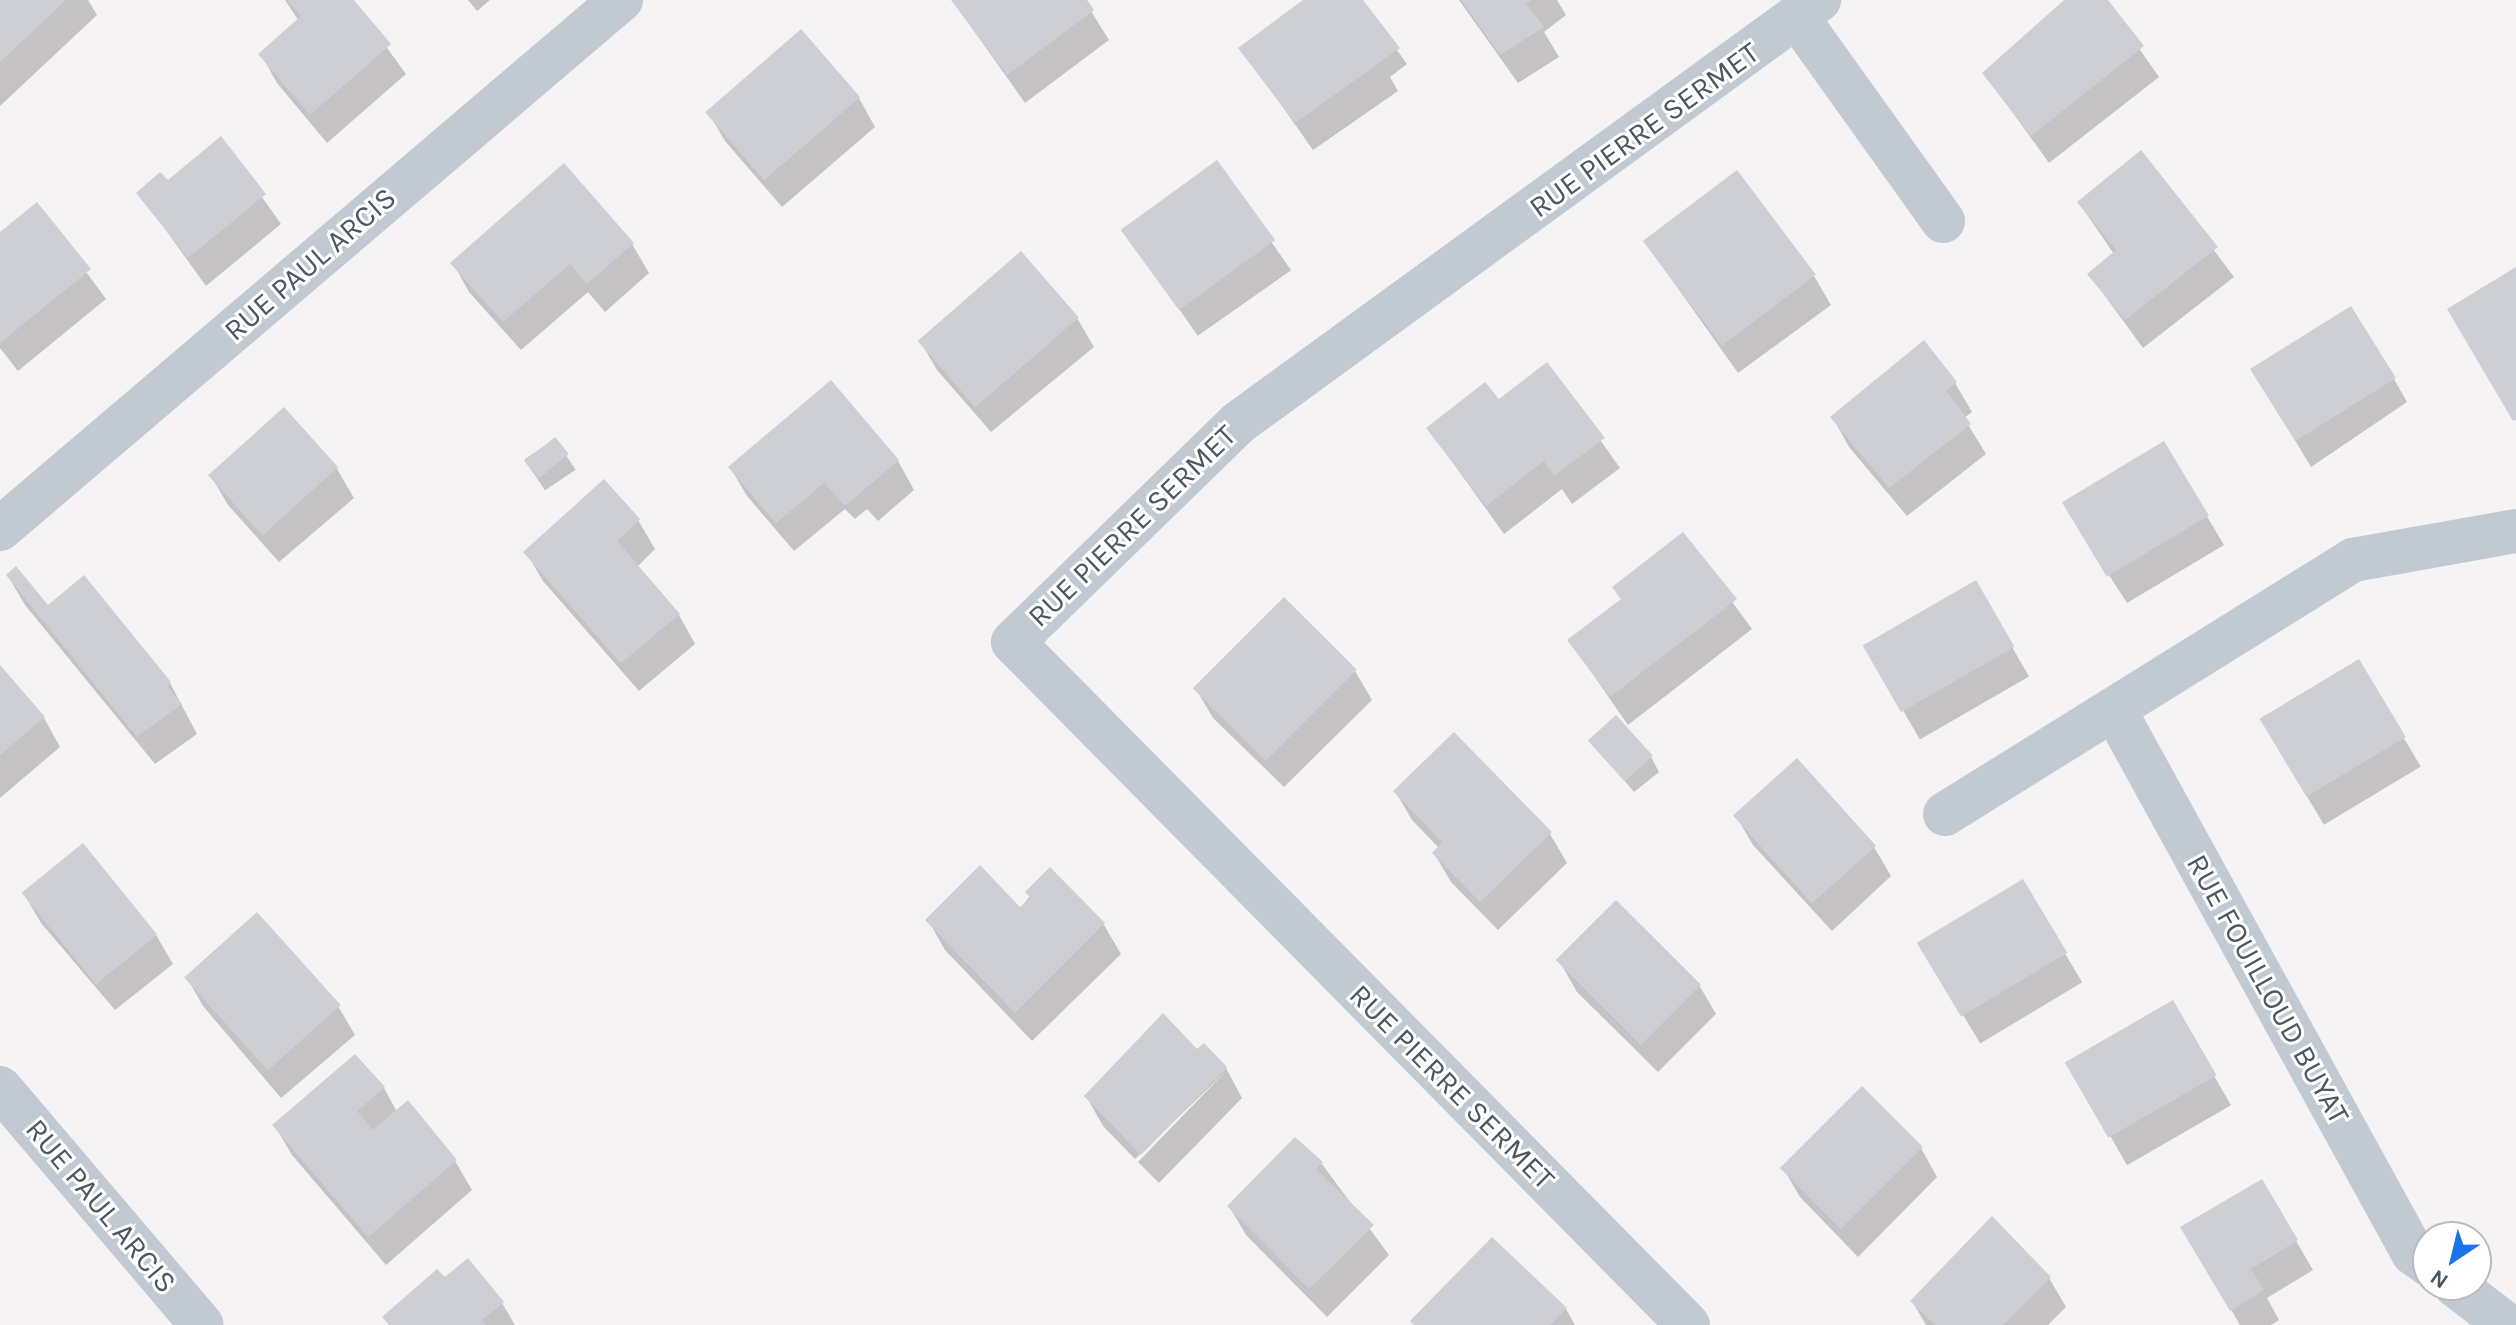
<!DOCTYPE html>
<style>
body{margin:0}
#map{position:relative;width:2516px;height:1325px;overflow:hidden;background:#f5f3f3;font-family:Karla,sans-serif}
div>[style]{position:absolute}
.shadow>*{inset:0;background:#0003;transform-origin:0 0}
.building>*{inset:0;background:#cdcfd5;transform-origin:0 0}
.street>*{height:44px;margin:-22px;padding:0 22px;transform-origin:22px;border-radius:22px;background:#c1cad2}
span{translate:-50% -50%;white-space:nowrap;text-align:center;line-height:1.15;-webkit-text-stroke:6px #fff;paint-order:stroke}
.street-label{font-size:30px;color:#4a5661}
.north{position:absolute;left:2412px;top:1221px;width:80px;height:80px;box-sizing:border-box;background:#fff;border:2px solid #b7bbc0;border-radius:50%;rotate:215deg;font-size:22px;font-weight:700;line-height:32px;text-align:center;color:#4a5661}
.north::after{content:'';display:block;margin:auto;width:28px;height:36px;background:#1a73e8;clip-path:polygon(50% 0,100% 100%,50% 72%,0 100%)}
</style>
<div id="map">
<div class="shadow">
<div style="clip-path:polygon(0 0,88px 0,97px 15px,0 106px)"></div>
<div style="clip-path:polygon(285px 0,352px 0,406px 74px,327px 143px,277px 83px,261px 54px,299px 21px)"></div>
<div style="clip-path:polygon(468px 0,490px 0,477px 11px)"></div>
<div style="clip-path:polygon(952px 0,1084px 0,1109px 40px,1025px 103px)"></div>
<div style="clip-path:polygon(1307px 0,1361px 0,1407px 64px,1390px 77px,1398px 91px,1313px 150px,1241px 48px)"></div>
<div style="clip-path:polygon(1459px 0,1557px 0,1566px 15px,1544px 32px,1559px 57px,1518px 83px)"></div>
<div style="clip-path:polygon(2068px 0,2105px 0,2159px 77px,2049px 163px,1985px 74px)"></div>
<div style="clip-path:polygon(801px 32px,859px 98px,875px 127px,782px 207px,725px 141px,708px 112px)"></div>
<div style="clip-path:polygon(221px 139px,281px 224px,206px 286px,139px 193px,168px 183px)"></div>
<div style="clip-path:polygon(2141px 153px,2234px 277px,2143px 348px,2089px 274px,2114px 254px,2079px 203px)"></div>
<div style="left:1216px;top:163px;width:131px;height:114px;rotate:55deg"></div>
<div style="clip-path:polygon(37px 205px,106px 299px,18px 371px,0 348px,0 234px)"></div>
<div style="clip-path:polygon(1645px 242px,1814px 276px,1831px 305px,1738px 373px)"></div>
<div style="clip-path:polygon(632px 244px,649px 273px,605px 312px,588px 292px,521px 350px,469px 292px,453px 263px)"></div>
<div style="clip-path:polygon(1077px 318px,1094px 347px,991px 432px,937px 370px,920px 341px)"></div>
<div style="clip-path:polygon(1547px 365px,1620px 468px,1572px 504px,1562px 489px,1504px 534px,1428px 428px,1499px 402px)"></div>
<div style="clip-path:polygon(2394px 379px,2407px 402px,2311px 467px,2269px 397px)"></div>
<div style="clip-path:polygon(1955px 383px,1972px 412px,1964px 418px,1986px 454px,1907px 516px,1849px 447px,1833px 418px)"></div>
<div style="left:555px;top:439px;width:37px;height:37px;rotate:56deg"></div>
<div style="clip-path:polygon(2164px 444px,2224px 545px,2127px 603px,2082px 533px)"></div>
<div style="clip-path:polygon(898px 461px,914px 490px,878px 521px,867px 509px,855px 519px,845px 509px,794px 551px,747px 496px,730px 467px)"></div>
<div style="clip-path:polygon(337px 469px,354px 498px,279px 562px,228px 505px,211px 476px)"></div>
<div style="clip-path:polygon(638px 520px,655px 549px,637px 567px,679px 615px,695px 644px,639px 691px,543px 581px,526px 552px)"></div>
<div style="clip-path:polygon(1683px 535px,1752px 629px,1628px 725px,1569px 640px,1622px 600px,1614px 588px)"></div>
<div style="clip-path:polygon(8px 576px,48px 608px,170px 683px,197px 734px,155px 764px,25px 605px)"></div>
<div style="left:1975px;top:583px;width:108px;height:126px;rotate:60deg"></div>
<div style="clip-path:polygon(1294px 610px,1355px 671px,1372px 700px,1284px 787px,1213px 718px,1196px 689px)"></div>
<div style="left:2358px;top:662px;width:122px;height:113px;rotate:59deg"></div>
<div style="clip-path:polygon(0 668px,44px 718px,60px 747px,0 798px)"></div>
<div style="clip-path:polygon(1590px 740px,1651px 757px,1659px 772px,1634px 792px)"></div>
<div style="clip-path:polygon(1395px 791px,1550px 834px,1567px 863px,1498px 930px,1451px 882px,1434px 853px,1439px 848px,1412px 820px)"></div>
<div style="clip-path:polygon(1736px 816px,1874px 847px,1891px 876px,1832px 931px,1753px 845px)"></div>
<div style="clip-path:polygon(1050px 870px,1104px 925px,1121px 954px,1032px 1041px,945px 950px,928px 920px,1019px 910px)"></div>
<div style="left:2022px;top:882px;width:117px;height:119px;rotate:59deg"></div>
<div style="clip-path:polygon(24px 894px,156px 935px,173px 964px,115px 1010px,41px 923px)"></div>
<div style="clip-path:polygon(1560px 962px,1699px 985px,1716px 1014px,1658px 1072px,1577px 992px)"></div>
<div style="clip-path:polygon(186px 976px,338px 1006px,355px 1035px,281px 1098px,203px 1006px)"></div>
<div style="left:2172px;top:1003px;width:118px;height:120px;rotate:60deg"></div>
<div style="clip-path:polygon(1197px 1052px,1226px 1068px,1242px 1098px,1159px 1183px,1138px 1162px,1226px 1071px,1135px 1159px,1103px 1126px,1086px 1096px)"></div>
<div style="clip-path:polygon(384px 1088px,397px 1112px,455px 1161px,472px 1190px,386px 1265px,292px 1155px,275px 1126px)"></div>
<div style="clip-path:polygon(1295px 1140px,1322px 1164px,1389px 1255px,1327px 1317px,1246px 1235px,1229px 1206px)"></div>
<div style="clip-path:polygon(1921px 1148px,1937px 1177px,1858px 1257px,1800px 1197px,1783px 1168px)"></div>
<div style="clip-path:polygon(2261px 1181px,2313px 1270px,2267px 1298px,2279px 1320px,2271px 1325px,2240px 1325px,2183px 1228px)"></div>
<div style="clip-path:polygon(2049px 1278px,2066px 1307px,2048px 1325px,1926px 1325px,1912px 1301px)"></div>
<div style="clip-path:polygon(445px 1280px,502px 1303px,515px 1325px,389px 1325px)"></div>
<div style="clip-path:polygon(1566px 1309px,1575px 1325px,1415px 1325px)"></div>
</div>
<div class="building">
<div style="clip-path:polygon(0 0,66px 0,0 62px)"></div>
<div style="clip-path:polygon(287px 0,354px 0,391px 44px,310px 115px,258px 54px,301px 16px)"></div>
<div style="clip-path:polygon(951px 0,1087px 0,1094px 10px,1007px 75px)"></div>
<div style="clip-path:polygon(1303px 0,1363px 0,1400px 48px,1295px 123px,1238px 48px)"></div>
<div style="clip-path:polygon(1461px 0,1531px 0,1526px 4px,1544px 27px,1500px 55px)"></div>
<div style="clip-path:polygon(2064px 0,2108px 0,2144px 46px,2031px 136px,1982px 73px)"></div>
<div style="left:801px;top:29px;width:90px;height:127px;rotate:49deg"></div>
<div style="clip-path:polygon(221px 136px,266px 194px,188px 258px,136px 193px,160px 172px,168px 180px)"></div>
<div style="clip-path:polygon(2141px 150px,2218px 247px,2125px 320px,2087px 274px,2116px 250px,2077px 202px)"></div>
<div style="left:1217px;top:160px;width:99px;height:119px;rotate:54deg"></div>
<div style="clip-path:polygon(564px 163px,634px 243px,587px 284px,570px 264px,503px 322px,450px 263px)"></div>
<div style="left:1737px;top:170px;width:131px;height:118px;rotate:53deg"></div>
<div style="clip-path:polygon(37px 202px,91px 269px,0 343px,0 232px)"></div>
<div style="left:1021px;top:251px;width:88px;height:137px;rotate:49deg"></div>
<div style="clip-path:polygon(2516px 267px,2516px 420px,2513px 421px,2447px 309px)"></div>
<div style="left:2351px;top:306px;width:85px;height:119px;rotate:58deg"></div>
<div style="clip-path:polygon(1924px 340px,1957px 382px,1946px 391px,1971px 424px,1889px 488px,1830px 417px)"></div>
<div style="clip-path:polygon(1547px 362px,1605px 438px,1554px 476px,1544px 461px,1486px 506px,1426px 428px,1485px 382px,1499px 399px)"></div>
<div style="clip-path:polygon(831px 380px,899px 460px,845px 506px,824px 483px,776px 523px,728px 467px)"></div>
<div style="left:284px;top:407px;width:81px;height:102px;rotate:48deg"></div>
<div style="left:555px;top:437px;width:22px;height:39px;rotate:51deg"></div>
<div style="left:2164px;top:441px;width:87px;height:119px;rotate:59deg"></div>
<div style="clip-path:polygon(604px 479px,640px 519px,617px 541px,680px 614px,621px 663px,523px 552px)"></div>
<div style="clip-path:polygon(1683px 532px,1737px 599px,1610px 697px,1567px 640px,1621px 599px,1612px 587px)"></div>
<div style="clip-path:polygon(16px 566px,48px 605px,84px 575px,171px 682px,167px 686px,182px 704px,137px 737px,6px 575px)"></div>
<div style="left:1976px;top:580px;width:77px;height:131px;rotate:60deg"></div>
<div style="left:1284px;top:597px;width:103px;height:129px;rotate:45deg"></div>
<div style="left:2359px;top:659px;width:91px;height:116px;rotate:59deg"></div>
<div style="clip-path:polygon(0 665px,45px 717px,0 755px)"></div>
<div style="left:1616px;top:715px;width:55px;height:38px;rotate:48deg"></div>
<div style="clip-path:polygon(1454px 732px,1552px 832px,1480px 902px,1432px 853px,1442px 842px,1393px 791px)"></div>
<div style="left:1797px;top:758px;width:118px;height:86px;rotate:48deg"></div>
<div style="left:83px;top:843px;width:118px;height:79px;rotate:51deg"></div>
<div style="clip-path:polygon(980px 865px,1020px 907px,1031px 898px,1025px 892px,1050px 867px,1105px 923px,1015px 1013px,925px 920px)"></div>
<div style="left:2023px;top:879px;width:86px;height:124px;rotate:59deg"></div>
<div style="left:1616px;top:900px;width:120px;height:85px;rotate:45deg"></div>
<div style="left:257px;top:912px;width:125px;height:98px;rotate:48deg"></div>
<div style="left:2173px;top:1000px;width:87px;height:125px;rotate:60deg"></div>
<div style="clip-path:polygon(1163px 1013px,1197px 1049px,1204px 1043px,1227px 1067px,1141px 1155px,1084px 1096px)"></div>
<div style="clip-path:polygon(355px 1054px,385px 1087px,357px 1111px,373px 1130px,408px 1100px,457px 1160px,368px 1237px,272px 1125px)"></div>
<div style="left:1862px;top:1086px;width:86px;height:116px;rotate:45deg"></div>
<div style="clip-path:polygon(1295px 1137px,1323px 1162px,1316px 1169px,1374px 1225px,1309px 1289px,1227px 1206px)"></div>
<div style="clip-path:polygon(2262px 1179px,2298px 1240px,2251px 1269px,2264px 1290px,2230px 1311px,2180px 1227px)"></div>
<div style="clip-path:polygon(1992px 1216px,2051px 1277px,2003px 1325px,1935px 1325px,1910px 1301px)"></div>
<div style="clip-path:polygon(1492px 1237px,1567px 1308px,1550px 1325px,1414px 1325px,1410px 1321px)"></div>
<div style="clip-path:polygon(468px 1258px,504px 1302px,482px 1320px,486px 1325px,389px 1325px,382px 1317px,437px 1269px,445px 1277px)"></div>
</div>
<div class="street">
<div style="left:1797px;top:17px;width:251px;rotate:54.4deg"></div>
<div style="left:0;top:529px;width:816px;rotate:-40.43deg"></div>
<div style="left:2114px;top:709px;width:621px;rotate:61.21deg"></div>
<div style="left:2413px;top:1253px;width:19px;rotate:36deg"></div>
<div style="left:1945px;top:814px;width:481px;rotate:-31.9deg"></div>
<div style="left:2353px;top:560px;width:166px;rotate:-10.1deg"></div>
<div style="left:0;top:1088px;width:311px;rotate:49.6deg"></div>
<div style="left:2455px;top:1285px;width:66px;rotate:37.6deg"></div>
<div style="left:1688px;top:1325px;width:960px;rotate:-134.66deg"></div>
<div style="left:1013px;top:642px;width:314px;rotate:-44.2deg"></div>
<div style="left:1238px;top:423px;width:719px;rotate:-36.06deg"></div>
</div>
<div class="street-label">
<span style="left:1644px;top:130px;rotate:-36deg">RUE PIERRE SERMET</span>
<span style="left:310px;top:264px;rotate:-41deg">RUE PAUL ARCIS</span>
<span style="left:1132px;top:526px;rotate:-44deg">RUE PIERRE SERMET</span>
<span style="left:2268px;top:989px;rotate:61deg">RUE FOUILLOUD BUYAT</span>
<span style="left:1452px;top:1087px;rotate:45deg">RUE PIERRE SERMET</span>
<span style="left:101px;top:1206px;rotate:50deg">RUE PAUL ARCIS</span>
</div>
<div class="north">N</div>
</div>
